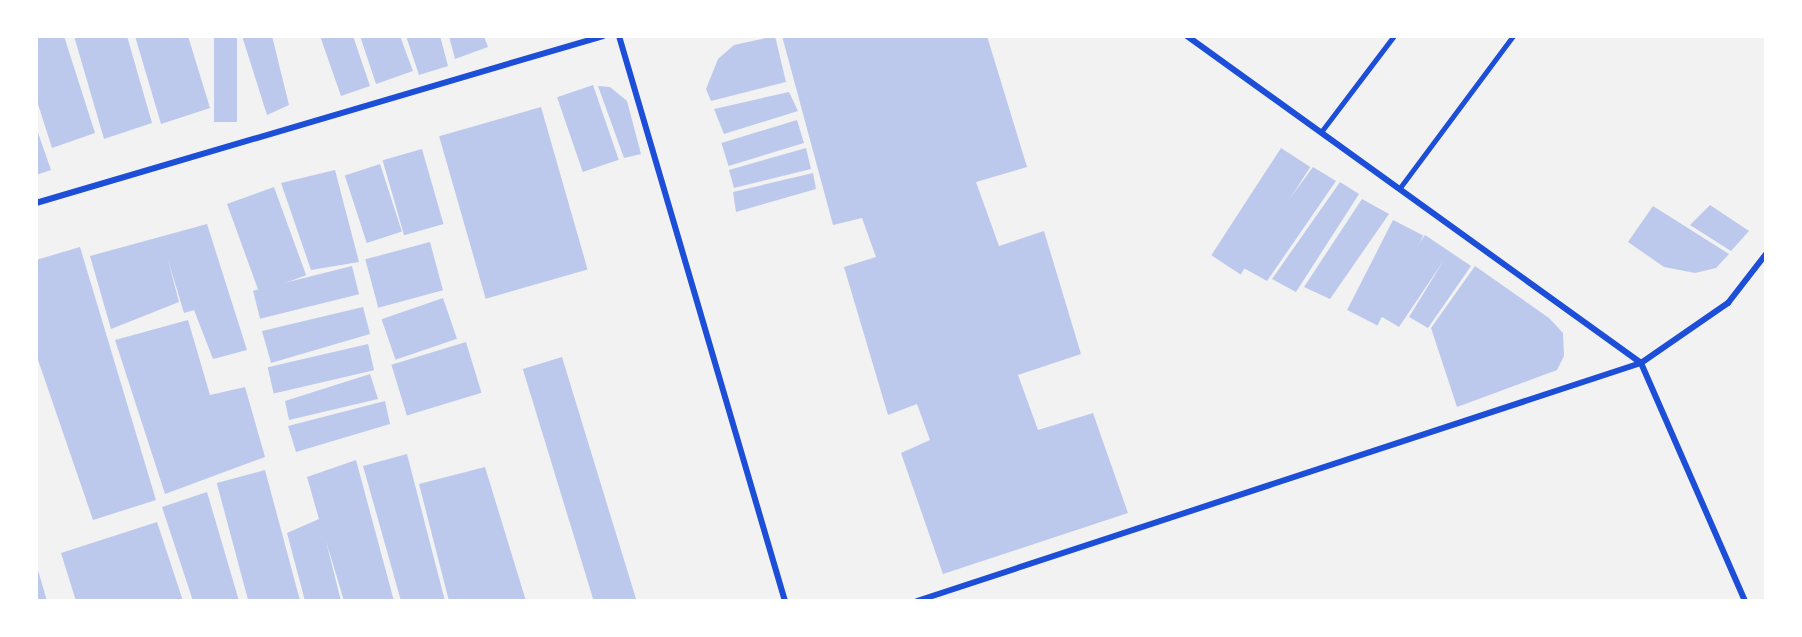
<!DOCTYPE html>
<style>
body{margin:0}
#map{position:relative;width:1802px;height:637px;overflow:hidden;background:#f2f2f2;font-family:"Libre Baskerville",serif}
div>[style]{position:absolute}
.building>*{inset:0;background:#bdc9ec;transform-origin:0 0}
.service>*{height:4.5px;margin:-2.25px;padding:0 2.25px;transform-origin:2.25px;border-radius:2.25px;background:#1d4ed8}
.minor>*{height:6px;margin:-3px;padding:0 3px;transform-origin:3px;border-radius:3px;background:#1d4ed8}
span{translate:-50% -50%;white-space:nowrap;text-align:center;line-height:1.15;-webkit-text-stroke:4.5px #fff;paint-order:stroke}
.frame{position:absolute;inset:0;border:38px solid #fff;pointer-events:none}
</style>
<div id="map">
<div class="building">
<div style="clip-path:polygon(36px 36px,64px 36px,95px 133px,52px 148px,36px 98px)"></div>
<div style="clip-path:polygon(74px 36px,127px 36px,152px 123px,104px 139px)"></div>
<div style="clip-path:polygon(135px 36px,188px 36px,210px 108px,161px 124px)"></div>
<div style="left:214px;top:36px;width:23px;height:86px"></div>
<div style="clip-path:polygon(242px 36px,272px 36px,289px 105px,267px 115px)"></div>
<div style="clip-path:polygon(320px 36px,353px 36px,370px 86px,341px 96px)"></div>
<div style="clip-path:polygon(360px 36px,400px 36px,413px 71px,376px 84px)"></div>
<div style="clip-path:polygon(406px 36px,440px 36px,448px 66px,419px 75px)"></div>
<div style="clip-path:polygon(449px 36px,484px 36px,488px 47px,455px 59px)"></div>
<div style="clip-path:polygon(775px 36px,786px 82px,711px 101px,706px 89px,718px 59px,734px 45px)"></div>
<div style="clip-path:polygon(782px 36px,987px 36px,1027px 167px,976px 182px,999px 246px,1044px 231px,1081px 354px,1018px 375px,1038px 430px,1093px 413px,1128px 513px,943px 574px,901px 453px,930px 440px,917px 404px,888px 415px,844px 267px,876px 257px,862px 218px,833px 225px)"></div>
<div style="left:593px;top:85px;width:79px;height:38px;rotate:71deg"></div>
<div style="clip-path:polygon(598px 86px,610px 87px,627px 101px,641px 154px,624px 158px)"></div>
<div style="clip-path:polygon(789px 92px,798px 111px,724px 134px,714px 109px)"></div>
<div style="left:541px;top:107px;width:169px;height:106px;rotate:74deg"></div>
<div style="left:797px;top:120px;width:24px;height:79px;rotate:73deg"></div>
<div style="clip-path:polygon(36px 127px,51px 170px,36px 175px)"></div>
<div style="clip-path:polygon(806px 148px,811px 169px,734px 188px,729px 170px)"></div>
<div style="left:1281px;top:148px;width:35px;height:128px;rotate:33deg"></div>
<div style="left:422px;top:149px;width:78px;height:41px;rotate:74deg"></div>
<div style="left:380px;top:164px;width:71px;height:37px;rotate:72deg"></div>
<div style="clip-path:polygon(1313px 167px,1336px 181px,1267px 281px,1240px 266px)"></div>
<div style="clip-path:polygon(335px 170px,359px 262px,311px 270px,281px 183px)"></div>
<div style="clip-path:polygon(813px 173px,816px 189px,736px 212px,733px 192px)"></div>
<div style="clip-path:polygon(1340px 182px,1359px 194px,1296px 292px,1272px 279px)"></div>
<div style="left:274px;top:187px;width:94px;height:50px;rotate:70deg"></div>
<div style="clip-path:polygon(1362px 199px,1389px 214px,1330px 299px,1304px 287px)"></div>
<div style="clip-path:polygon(1710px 205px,1749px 231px,1731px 251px,1690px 225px)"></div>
<div style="clip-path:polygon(1653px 206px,1729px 254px,1716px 268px,1695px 273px,1664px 267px,1628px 242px)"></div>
<div style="left:1393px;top:220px;width:34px;height:101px;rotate:27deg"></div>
<div style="clip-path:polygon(207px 224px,247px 350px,213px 359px,194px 310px,184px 313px,168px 260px,179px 302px,111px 329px,90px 256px)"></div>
<div style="clip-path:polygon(1425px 235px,1471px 266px,1428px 328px,1409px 317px,1444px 260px,1399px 327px,1372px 311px)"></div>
<div style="left:430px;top:242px;width:50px;height:67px;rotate:75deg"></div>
<div style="clip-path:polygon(80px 247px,156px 500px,93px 520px,36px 354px,36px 260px)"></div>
<div style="left:352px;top:266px;width:29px;height:102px;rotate:76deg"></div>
<div style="clip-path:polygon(1475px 266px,1549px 318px,1563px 333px,1564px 356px,1557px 370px,1457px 407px,1431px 328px)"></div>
<div style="left:443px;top:298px;width:43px;height:65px;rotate:71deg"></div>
<div style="clip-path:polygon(363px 307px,370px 334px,271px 363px,262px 331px)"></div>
<div style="clip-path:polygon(188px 320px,210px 395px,245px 387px,265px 457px,165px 494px,115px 340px)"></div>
<div style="left:466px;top:342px;width:53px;height:78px;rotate:73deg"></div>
<div style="left:368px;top:344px;width:27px;height:103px;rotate:77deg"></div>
<div style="left:562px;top:357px;width:256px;height:41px;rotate:73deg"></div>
<div style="clip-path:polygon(370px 374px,378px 399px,289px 420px,285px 401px)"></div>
<div style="clip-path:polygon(385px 401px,390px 424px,296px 452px,288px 426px)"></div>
<div style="clip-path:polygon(407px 454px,445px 601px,401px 601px,363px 466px)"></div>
<div style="clip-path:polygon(356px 460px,394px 601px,344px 601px,326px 541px,341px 601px,305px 601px,287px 533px,319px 519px,307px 477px)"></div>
<div style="clip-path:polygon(485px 467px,526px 601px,449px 601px,419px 484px)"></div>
<div style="left:265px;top:470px;width:136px;height:50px;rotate:75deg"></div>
<div style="clip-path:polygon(207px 492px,239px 601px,193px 601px,162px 507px)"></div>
<div style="clip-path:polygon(157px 522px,183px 601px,76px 601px,61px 553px)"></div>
<div style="clip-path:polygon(36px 567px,37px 567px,47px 601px,36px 601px)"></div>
</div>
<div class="service">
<div style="left:1321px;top:132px;width:121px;rotate:-52.8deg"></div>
<div style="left:1399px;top:189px;width:191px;rotate:-53.3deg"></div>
</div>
<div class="minor">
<div style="left:619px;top:36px;width:589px;rotate:73.63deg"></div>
<div style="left:1187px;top:36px;width:560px;rotate:35.76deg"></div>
<div style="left:1641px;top:363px;width:260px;rotate:66.4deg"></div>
<div style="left:36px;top:203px;width:591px;rotate:-16.41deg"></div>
<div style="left:917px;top:601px;width:762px;rotate:-18.2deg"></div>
<div style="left:1641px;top:363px;width:106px;rotate:-34.6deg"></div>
<div style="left:1728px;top:303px;width:62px;rotate:-52.2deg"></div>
</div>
<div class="frame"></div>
</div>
